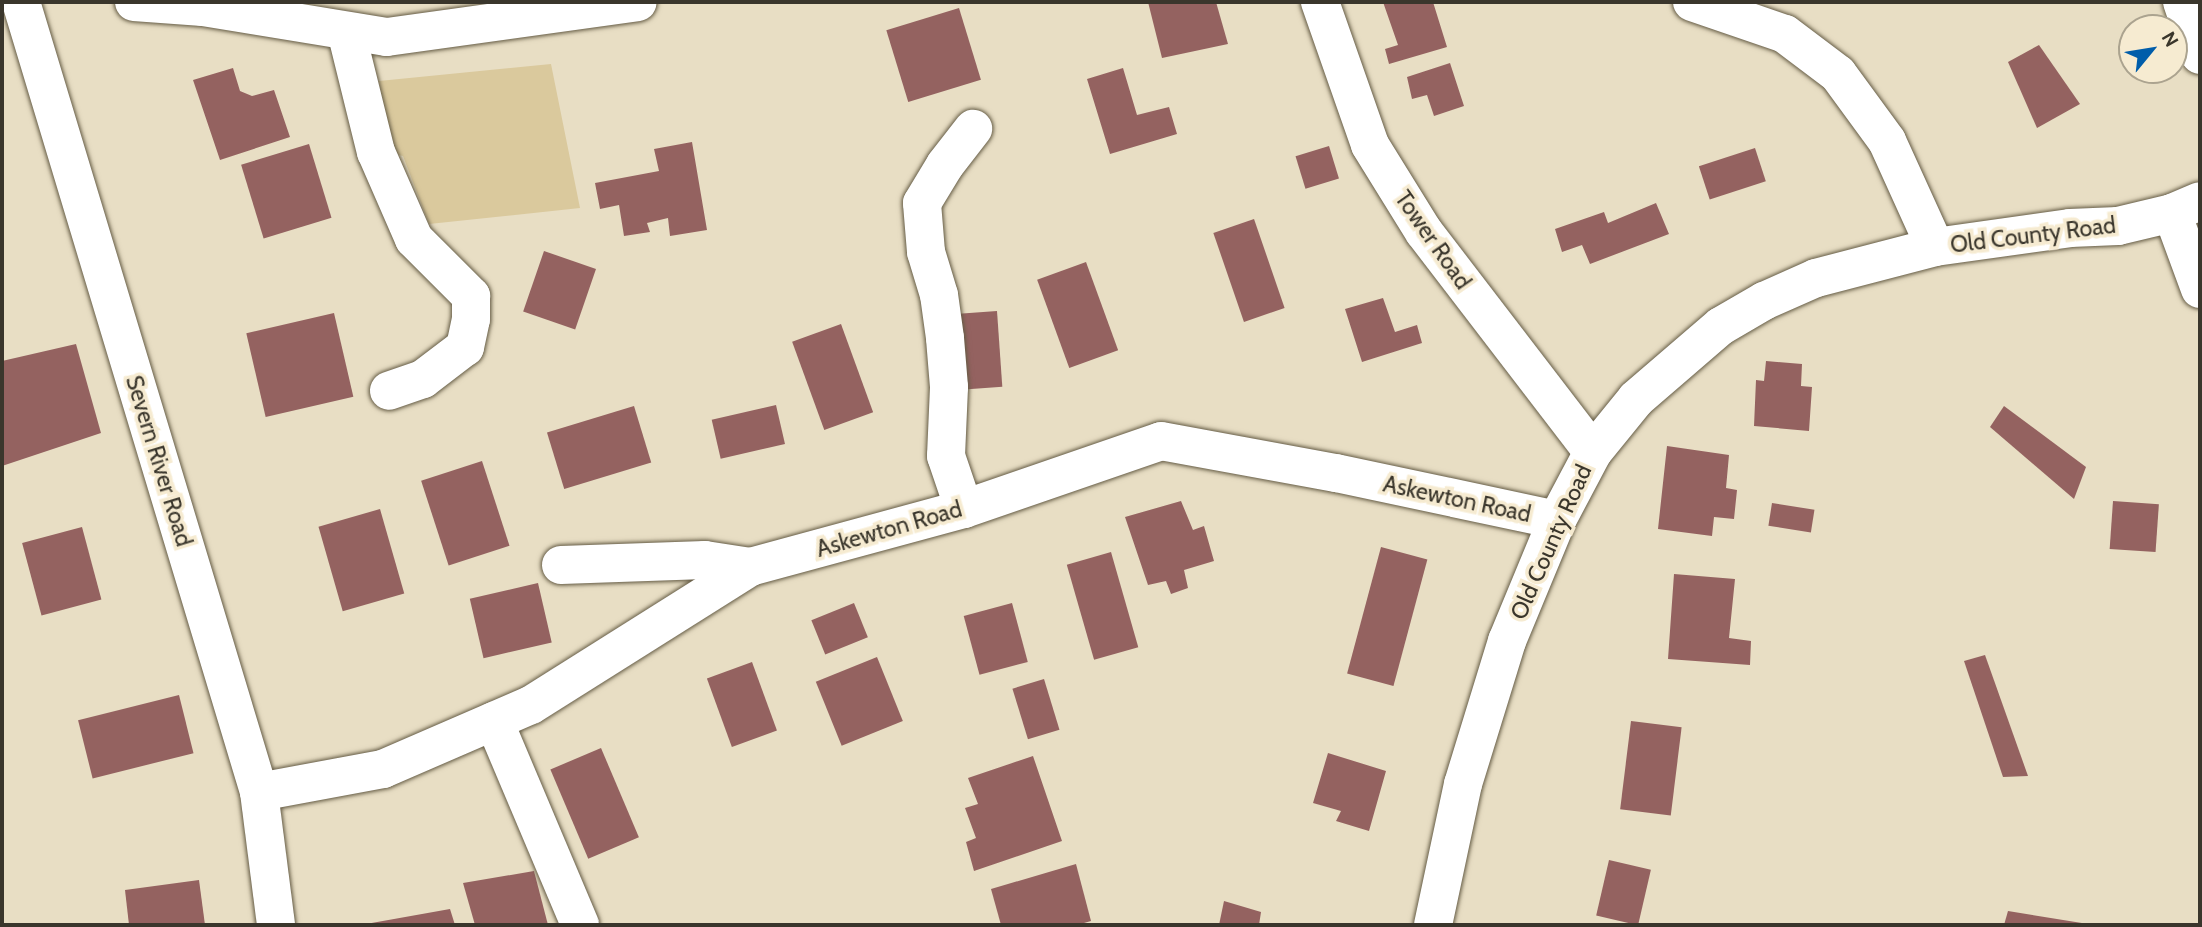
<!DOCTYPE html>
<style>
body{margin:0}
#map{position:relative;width:2202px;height:927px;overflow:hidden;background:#e8dec4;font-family:Cabin,sans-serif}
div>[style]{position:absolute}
.green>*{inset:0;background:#dac99d}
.building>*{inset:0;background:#946260;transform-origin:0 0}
.roads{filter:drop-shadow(0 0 2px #655c45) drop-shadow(0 0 2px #655c45)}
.minor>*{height:38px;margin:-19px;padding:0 19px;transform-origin:19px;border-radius:19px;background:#fff}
span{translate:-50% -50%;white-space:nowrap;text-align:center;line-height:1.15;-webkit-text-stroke:7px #f6ebd1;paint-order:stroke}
.street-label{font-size:23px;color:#3a362c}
.frame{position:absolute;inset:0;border:4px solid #3a362c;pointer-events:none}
.north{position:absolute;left:2118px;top:14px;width:70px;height:70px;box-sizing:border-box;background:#f6ebd1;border:2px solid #aba38f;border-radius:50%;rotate:60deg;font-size:19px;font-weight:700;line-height:28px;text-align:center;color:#3a362c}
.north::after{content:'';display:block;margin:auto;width:24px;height:32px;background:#005daa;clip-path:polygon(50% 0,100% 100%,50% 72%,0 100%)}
</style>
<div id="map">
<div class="green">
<div style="clip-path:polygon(551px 64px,580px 208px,429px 224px,403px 156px,390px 153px,379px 81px)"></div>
</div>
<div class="building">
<div style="clip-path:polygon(1148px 2px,1216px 2px,1228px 44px,1162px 58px)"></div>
<div style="clip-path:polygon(1383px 2px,1433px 2px,1447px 47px,1389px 64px,1385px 49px,1398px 45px)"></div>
<div style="left:959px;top:8px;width:75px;height:76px;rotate:73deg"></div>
<div style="clip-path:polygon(2039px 45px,2080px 104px,2037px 128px,2008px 62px)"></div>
<div style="clip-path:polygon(1450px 63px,1464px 106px,1434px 116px,1427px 95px,1412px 99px,1407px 77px)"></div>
<div style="clip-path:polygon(233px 68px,240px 91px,252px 96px,274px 90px,290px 137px,220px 160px,193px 80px)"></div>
<div style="clip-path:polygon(1123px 68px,1137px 115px,1169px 107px,1177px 134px,1110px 154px,1087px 79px)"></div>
<div style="clip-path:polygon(692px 142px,707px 230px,670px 236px,668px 218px,647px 223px,650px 232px,624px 236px,619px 205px,600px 209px,595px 183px,659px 171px,654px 149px)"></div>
<div style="left:309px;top:144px;width:77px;height:71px;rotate:73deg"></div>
<div style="left:1329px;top:146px;width:34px;height:35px;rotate:73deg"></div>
<div style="left:1755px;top:148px;width:35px;height:59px;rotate:72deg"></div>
<div style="clip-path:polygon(1656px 203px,1669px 234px,1590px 264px,1582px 245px,1562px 252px,1555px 229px,1604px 212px,1608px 223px)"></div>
<div style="left:1254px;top:219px;width:94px;height:43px;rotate:71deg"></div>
<div style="left:544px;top:251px;width:55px;height:64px;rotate:19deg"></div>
<div style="left:1086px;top:262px;width:94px;height:52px;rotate:70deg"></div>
<div style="clip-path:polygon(1383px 298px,1395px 332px,1417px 325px,1422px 343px,1362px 362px,1345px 309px)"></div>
<div style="left:997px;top:311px;width:76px;height:45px;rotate:86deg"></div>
<div style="left:334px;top:313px;width:86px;height:90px;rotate:77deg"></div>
<div style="left:841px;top:324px;width:94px;height:52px;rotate:70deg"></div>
<div style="clip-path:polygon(76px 344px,101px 433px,2px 466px,2px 361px)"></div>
<div style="clip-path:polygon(1766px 361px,1802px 364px,1801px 386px,1812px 387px,1809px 431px,1754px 426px,1756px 380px,1764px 381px)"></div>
<div style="left:776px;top:405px;width:40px;height:66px;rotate:77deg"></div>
<div style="left:634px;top:406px;width:59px;height:91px;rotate:73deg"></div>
<div style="clip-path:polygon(2004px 406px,2086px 467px,2074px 499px,1990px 427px)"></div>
<div style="clip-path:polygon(1667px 446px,1729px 455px,1726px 488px,1737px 490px,1734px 519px,1714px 517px,1712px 536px,1658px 529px)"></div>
<div style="left:482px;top:461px;width:89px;height:64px;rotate:72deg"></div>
<div style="clip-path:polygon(1181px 501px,1193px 530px,1204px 526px,1214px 561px,1184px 570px,1188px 588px,1171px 594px,1166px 581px,1148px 585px,1125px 517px)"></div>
<div style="left:2113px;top:501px;width:46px;height:48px;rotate:4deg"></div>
<div style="left:1772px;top:503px;width:43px;height:23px;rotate:9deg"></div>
<div style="left:380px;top:509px;width:88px;height:64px;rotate:74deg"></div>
<div style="left:82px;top:527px;width:75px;height:62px;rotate:75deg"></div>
<div style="left:1381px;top:547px;width:48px;height:131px;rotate:15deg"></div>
<div style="left:1111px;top:552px;width:99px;height:46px;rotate:74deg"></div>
<div style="clip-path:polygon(1674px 574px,1735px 579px,1729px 638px,1751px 641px,1750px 665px,1668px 659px)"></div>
<div style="left:538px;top:583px;width:61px;height:70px;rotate:77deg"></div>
<div style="left:854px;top:603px;width:37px;height:46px;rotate:68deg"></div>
<div style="left:1012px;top:603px;width:61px;height:50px;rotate:75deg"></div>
<div style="clip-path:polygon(1985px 655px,2028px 776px,2003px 777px,1964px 661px)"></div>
<div style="left:877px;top:657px;width:69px;height:66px;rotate:68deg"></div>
<div style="left:752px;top:662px;width:73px;height:48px;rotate:70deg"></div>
<div style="left:1044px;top:679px;width:53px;height:33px;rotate:73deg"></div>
<div style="left:179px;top:695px;width:60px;height:104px;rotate:76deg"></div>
<div style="left:1631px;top:721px;width:51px;height:89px;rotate:7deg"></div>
<div style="left:601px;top:748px;width:97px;height:55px;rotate:67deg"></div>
<div style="clip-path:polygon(1328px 753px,1386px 771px,1369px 831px,1336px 821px,1341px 811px,1313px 803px)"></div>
<div style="clip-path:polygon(1033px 756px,1062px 841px,974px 871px,966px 842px,976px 838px,965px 808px,978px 804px,968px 778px)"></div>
<div style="left:1609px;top:860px;width:43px;height:57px;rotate:13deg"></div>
<div style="clip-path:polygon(1076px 864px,1091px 921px,1077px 925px,1001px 925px,991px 889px)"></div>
<div style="clip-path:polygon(534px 871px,548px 925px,475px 925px,463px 883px)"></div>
<div style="clip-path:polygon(199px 880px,205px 925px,129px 925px,125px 890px)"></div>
<div style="clip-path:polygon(1224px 901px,1261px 912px,1259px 925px,1219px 925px)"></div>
<div style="clip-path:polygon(450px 909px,455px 925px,367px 925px,366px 924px)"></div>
<div style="clip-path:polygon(2008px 911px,2088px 924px,2088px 925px,2004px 925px)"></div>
</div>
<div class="roads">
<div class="minor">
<div style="left:21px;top:2px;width:825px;rotate:73.23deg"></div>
<div style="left:259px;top:792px;width:134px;rotate:82.7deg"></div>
<div style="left:134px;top:2px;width:69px;rotate:4.1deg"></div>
<div style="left:203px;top:7px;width:186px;rotate:9.3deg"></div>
<div style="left:387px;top:37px;width:253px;rotate:-7.9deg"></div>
<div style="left:1320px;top:2px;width:151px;rotate:70.7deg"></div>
<div style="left:1370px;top:145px;width:102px;rotate:58.2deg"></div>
<div style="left:1424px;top:232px;width:277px;rotate:52.5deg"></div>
<div style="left:1692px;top:2px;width:98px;rotate:19deg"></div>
<div style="left:1785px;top:34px;width:66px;rotate:37deg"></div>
<div style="left:1838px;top:74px;width:83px;rotate:53.8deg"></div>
<div style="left:1887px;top:141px;width:116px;rotate:65.6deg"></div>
<div style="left:2182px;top:2px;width:56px;rotate:71.2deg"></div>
<div style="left:346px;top:31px;width:125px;rotate:76.1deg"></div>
<div style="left:376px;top:152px;width:95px;rotate:66.4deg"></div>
<div style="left:414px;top:239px;width:81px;rotate:45deg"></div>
<div style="left:471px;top:296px;width:23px;rotate:90deg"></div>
<div style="left:471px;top:319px;width:29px;rotate:102deg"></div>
<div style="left:465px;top:347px;width:53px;rotate:142.7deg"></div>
<div style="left:423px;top:379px;width:36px;rotate:161deg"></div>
<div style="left:2172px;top:213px;width:81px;rotate:69.8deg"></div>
<div style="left:964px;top:509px;width:56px;rotate:-108.8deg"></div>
<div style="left:946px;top:456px;width:69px;rotate:-87.5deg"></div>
<div style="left:949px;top:387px;width:49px;rotate:-94.7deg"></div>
<div style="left:945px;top:338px;width:43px;rotate:-97.9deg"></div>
<div style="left:939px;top:295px;width:45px;rotate:-106.8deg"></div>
<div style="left:926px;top:252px;width:49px;rotate:-94.7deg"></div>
<div style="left:922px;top:203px;width:44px;rotate:-58.8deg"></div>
<div style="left:945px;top:165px;width:46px;rotate:-52.1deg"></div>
<div style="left:561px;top:565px;width:144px;rotate:-2deg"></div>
<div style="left:705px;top:560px;width:46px;rotate:8.8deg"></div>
<div style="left:494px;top:721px;width:221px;rotate:67.1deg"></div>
<div style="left:259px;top:792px;width:126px;rotate:-10.5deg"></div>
<div style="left:383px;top:769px;width:161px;rotate:-23.4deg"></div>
<div style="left:531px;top:705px;width:259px;rotate:-32.2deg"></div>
<div style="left:750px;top:567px;width:222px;rotate:-15.2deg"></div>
<div style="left:964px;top:509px;width:208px;rotate:-19deg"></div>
<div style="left:1161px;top:441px;width:178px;rotate:10.4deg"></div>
<div style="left:1336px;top:473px;width:226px;rotate:12deg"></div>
<div style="left:1433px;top:925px;width:144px;rotate:-78deg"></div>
<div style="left:1463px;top:784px;width:150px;rotate:-72.9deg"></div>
<div style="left:1507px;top:641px;width:131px;rotate:-67.5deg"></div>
<div style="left:1557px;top:520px;width:77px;rotate:-62.1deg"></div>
<div style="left:1593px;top:452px;width:68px;rotate:-50.9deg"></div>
<div style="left:1636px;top:399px;width:112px;rotate:-40.7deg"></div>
<div style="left:1721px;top:326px;width:50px;rotate:-30.2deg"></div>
<div style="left:1764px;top:301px;width:57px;rotate:-23.9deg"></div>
<div style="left:1816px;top:278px;width:123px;rotate:-14.6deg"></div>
<div style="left:1935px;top:247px;width:136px;rotate:-8deg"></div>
<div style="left:2070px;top:228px;width:48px;rotate:-2.4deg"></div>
<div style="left:2118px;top:226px;width:56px;rotate:-13.5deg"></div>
<div style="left:2172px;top:213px;width:30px;rotate:-23deg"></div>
</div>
</div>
<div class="street-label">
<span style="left:2033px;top:235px;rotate:-7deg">Old County Road</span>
<span style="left:1433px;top:240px;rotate:55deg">Tower Road</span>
<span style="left:159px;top:461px;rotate:73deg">Severn River Road</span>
<span style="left:1457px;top:499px;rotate:12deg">Askewton Road</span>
<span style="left:889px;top:529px;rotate:-16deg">Askewton Road</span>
<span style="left:1551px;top:542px;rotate:-66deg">Old County Road</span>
</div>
<div class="frame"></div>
<div class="north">N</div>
</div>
